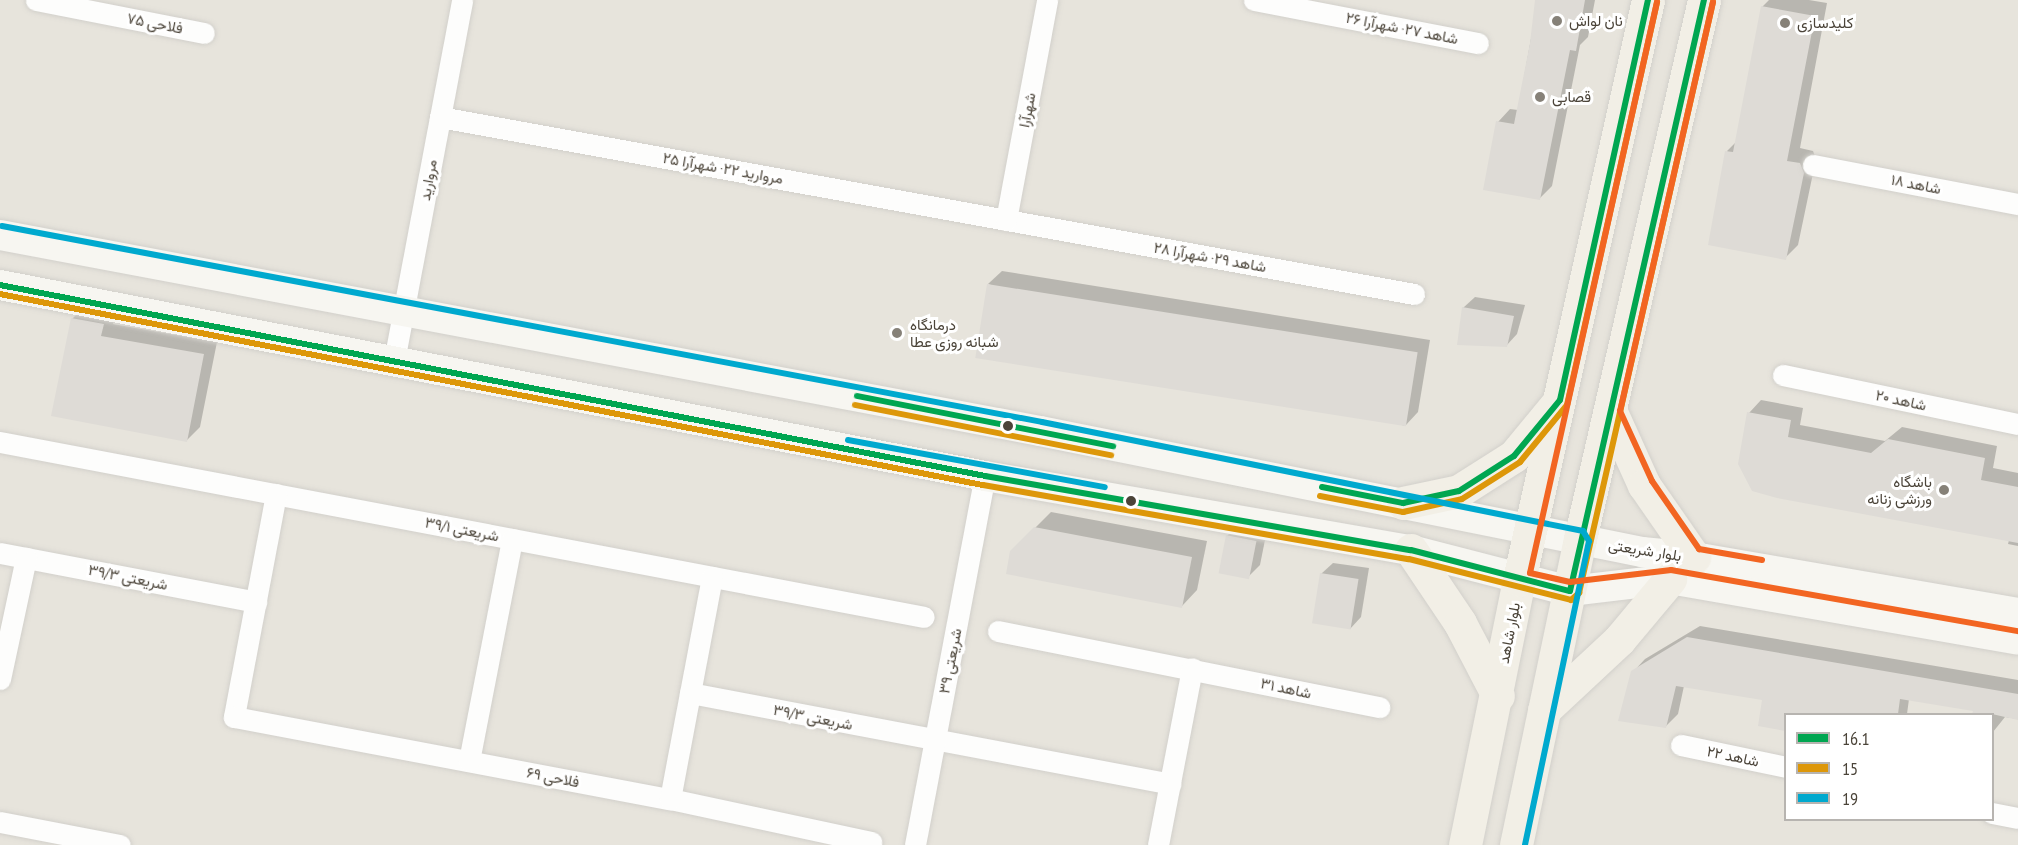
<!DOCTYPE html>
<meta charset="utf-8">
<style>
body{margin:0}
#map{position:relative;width:2018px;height:845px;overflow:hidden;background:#f4f2ee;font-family:"PT Sans Narrow",Vazirmatn,sans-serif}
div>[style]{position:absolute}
.residential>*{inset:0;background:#e7e4dc}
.shadow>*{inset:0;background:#0003}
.building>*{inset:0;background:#dedbd6;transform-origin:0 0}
.roads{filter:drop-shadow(0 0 2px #d2d0cb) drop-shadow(0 0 2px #d2d0cb)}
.minor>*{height:21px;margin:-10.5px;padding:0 10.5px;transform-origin:10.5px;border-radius:10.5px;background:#fdfdfc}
.secondary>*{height:30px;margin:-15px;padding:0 15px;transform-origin:15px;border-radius:15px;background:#f7f6f1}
.primary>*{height:33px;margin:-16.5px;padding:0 16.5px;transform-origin:16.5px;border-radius:16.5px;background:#f2efe6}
.bus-1>*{height:6px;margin:-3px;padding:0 3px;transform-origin:3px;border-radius:3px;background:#00a651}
.bus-2>*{height:6px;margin:-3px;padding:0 3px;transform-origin:3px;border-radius:3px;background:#dd9709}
.bus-3>*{height:6px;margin:-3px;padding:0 3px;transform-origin:3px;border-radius:3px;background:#00a9ce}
.bus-4>*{height:6px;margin:-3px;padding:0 3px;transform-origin:3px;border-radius:3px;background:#f26522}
.dots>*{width:16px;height:16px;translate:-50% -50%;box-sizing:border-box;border:3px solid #fff;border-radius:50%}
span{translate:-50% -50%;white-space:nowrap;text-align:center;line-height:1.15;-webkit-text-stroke:6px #fff;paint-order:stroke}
.poi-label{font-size:15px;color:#4b4439}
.left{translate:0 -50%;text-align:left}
.right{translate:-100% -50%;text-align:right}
.street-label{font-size:15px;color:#4b4439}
.legend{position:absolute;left:1784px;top:713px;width:210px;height:108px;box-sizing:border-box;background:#fff;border:2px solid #b7b4b0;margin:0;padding:8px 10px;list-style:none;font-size:18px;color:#4b4439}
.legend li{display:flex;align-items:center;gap:12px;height:30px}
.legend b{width:30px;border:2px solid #b7b4b0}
</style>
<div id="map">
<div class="residential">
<div style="clip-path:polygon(evenodd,0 0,2018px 0,2018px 845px,0 845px,0 0,1786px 714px,1992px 714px,1992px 820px,1786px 820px,1786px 714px)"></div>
</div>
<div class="shadow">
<div style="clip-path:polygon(1538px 0,1595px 0,1588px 37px,1580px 45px,1552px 186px,1539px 199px,1498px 122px,1510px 109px,1518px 110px)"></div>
<div style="clip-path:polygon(1769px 0,1809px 0,1827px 3px,1800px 148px,1813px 151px,1816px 159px,1798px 245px,1785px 258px,1727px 151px,1737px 141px,1762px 7px)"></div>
<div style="clip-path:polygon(1002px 271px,1430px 340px,1418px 412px,1405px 426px,988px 284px)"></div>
<div style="clip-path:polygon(1475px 297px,1525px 305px,1517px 334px,1506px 346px,1463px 308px)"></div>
<div style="clip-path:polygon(85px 306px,116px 312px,113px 324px,217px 342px,200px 427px,187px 440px,72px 319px)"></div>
<div style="clip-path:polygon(1761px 400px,1803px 408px,1800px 425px,1885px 441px,1902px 427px,1997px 446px,1993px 468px,2018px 473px,2018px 546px,2008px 544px,2009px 540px,1753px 490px,1749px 413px)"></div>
<div style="clip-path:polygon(1051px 512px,1207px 541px,1197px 590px,1182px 606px,1012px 551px)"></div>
<div style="clip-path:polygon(1238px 525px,1267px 530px,1260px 565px,1248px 577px,1227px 536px)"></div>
<div style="clip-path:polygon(1333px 563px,1369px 568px,1361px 617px,1350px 629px,1321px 574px)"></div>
<div style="clip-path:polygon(1700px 626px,2018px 680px,2018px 719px,2005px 717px,1993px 732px,1992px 714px,1974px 714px,1975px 710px,1909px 699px,1907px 714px,1786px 714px,1786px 729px,1760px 725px,1764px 699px,1684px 686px,1678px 714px,1666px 726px,1633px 672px,1645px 659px)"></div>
</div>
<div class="building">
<div style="clip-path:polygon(1535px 0,1585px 0,1576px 51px,1570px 50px,1540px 200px,1483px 190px,1496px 121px,1514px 124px,1530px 43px)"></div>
<div style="clip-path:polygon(1761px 6px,1815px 16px,1787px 161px,1800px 163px,1804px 173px,1786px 260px,1708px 245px,1725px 151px,1733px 152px)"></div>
<div style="left:987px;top:284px;width:436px;height:75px;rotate:9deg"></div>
<div style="clip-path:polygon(1462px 307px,1514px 316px,1507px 347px,1457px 345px)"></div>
<div style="clip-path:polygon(71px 318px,104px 324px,101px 336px,204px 354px,187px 442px,51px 416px)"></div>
<div style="clip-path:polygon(1747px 412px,1791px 420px,1788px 437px,1871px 453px,1888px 439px,1985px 458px,1981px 480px,2018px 487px,2018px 543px,1777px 498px,1752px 491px,1738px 464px)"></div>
<div style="clip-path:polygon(1034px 527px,1192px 557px,1182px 608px,1006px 574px,1010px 551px)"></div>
<div style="left:1226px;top:535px;width:31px;height:39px;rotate:11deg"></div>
<div style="left:1320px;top:573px;width:39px;height:51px;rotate:9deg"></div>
<div style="clip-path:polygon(1687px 637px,2018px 694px,2018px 720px,1992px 714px,1972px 714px,1973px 711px,1900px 699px,1898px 714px,1785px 714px,1785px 731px,1758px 726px,1762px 700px,1676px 686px,1666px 728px,1618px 721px,1631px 671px)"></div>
</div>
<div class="roads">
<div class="minor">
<div style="left:36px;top:0;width:171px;rotate:11.1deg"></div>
<div style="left:1254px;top:0;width:228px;rotate:10.9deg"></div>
<div style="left:440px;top:117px;width:990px;rotate:10.3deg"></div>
<div style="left:1813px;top:165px;width:209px;rotate:10.8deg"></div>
<div style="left:1006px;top:220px;width:224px;rotate:-79.4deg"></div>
<div style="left:394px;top:361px;width:367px;rotate:-79.3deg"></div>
<div style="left:1783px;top:375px;width:240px;rotate:11.8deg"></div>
<div style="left:0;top:442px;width:940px;rotate:10.72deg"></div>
<div style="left:276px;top:494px;width:227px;rotate:100.7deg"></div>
<div style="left:234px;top:717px;width:444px;rotate:10.7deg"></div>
<div style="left:670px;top:799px;width:206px;rotate:12.1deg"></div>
<div style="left:0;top:553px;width:261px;rotate:10.8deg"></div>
<div style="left:998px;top:631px;width:389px;rotate:11.3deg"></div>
<div style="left:0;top:679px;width:124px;rotate:-77.9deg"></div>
<div style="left:690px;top:693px;width:489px;rotate:10.7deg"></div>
<div style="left:1681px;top:745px;width:107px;rotate:11.8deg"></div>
<div style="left:469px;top:761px;width:226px;rotate:-79deg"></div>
<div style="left:670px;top:799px;width:226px;rotate:-79.3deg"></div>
<div style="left:1992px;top:813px;width:26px;rotate:11deg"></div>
<div style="left:0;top:822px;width:122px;rotate:10.9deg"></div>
<div style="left:915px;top:845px;width:376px;rotate:-79.3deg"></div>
<div style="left:1158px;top:845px;width:180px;rotate:-79.1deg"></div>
</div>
<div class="secondary">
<div style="left:0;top:235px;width:1058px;rotate:10.67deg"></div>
<div style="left:1040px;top:431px;width:614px;rotate:11.36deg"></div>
<div style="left:1642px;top:552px;width:52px;rotate:5.5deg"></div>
<div style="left:1694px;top:557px;width:329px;rotate:9.8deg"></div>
<div style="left:0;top:285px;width:1003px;rotate:10.97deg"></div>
<div style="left:985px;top:476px;width:432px;rotate:9.9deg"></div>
<div style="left:1411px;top:550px;width:164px;rotate:14.5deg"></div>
<div style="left:1570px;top:591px;width:101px;rotate:-6.8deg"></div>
<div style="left:1670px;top:579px;width:353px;rotate:9.9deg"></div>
</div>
<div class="primary">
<div style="left:1611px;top:412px;width:80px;rotate:65.7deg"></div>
<div style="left:1644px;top:485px;width:88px;rotate:55.2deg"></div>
<div style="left:1403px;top:503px;width:57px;rotate:-12.1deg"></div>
<div style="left:1459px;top:491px;width:65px;rotate:-32.5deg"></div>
<div style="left:1514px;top:456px;width:67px;rotate:-50.4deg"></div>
<div style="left:1411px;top:550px;width:88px;rotate:56.1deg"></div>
<div style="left:1460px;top:623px;width:82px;rotate:62.5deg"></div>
<div style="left:1544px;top:710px;width:103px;rotate:-43deg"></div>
<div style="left:1619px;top:640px;width:80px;rotate:-50.1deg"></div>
<div style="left:1465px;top:845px;width:270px;rotate:-78.5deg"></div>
<div style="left:1519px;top:580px;width:594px;rotate:-77.46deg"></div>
<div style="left:1516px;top:845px;width:313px;rotate:-78.2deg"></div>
<div style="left:1580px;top:539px;width:553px;rotate:-77.04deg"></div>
</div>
</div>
<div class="bus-1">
<div style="left:0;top:285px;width:1003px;rotate:10.97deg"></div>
<div style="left:985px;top:476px;width:432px;rotate:9.9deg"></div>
<div style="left:1411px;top:550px;width:164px;rotate:14.5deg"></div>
<div style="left:1570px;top:591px;width:606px;rotate:-77.23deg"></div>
<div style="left:857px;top:396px;width:261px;rotate:11.1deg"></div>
<div style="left:1322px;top:487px;width:83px;rotate:11.2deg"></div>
<div style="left:1403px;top:503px;width:57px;rotate:-12.1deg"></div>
<div style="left:1459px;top:491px;width:65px;rotate:-32.5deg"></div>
<div style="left:1514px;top:456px;width:72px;rotate:-50.6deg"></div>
<div style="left:1560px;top:400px;width:410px;rotate:-77.6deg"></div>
</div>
<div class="bus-2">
<div style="left:0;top:294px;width:1001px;rotate:11deg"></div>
<div style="left:983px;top:485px;width:432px;rotate:9.9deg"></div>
<div style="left:1409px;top:559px;width:167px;rotate:14.2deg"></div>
<div style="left:1571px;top:600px;width:11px;rotate:-41deg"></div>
<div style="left:1579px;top:593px;width:606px;rotate:-77.23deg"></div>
<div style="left:855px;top:405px;width:261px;rotate:11.1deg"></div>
<div style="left:1320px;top:496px;width:85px;rotate:10.9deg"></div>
<div style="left:1403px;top:512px;width:60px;rotate:-12.4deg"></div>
<div style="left:1462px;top:499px;width:69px;rotate:-32.5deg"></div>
<div style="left:1520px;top:462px;width:74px;rotate:-50.5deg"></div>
<div style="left:1567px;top:405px;width:413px;rotate:-77.4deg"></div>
</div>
<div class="bus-3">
<div style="left:2px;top:226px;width:1058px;rotate:10.67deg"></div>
<div style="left:1042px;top:422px;width:552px;rotate:11.39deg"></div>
<div style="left:1583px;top:531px;width:12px;rotate:59deg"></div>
<div style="left:1589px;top:541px;width:311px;rotate:101.9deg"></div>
<div style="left:848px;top:440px;width:261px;rotate:10.4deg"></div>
</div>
<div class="bus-4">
<div style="left:1657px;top:2px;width:585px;rotate:102.54deg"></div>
<div style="left:1530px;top:573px;width:41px;rotate:12.7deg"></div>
<div style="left:1570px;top:582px;width:102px;rotate:-6.8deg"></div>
<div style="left:1671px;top:570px;width:352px;rotate:10deg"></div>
<div style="left:1713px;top:2px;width:419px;rotate:102.8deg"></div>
<div style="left:1620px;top:411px;width:77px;rotate:65.4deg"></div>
<div style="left:1652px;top:481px;width:83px;rotate:55.3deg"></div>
<div style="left:1699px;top:549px;width:64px;rotate:9.9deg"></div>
</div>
<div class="dots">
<div style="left:1557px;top:21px;background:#868178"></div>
<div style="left:1785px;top:23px;background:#868178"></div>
<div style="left:1540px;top:97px;background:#868178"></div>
<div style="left:897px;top:333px;background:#868178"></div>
<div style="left:1008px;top:426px;background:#4b4439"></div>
<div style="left:1944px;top:490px;background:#868178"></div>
<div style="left:1131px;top:501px;background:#4b4439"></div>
</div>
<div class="poi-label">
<span class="left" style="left:1569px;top:21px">نان لواش</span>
<span class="left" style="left:1797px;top:23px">کلیدسازی</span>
<span class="left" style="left:1552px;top:97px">قصابی</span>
<span class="left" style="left:910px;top:333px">درمانگاه<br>شبانه روزی عطا</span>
<span class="right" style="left:1932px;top:490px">باشگاه<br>ورزشی زنانه</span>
</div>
<div class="street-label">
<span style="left:155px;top:23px;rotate:11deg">فلاحی ۷۵</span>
<span style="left:1402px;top:28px;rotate:11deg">شاهد ۲۷- شهرآرا ۲۶</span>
<span style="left:1027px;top:110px;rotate:-79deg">شهرآرا</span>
<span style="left:723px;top:168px;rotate:10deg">مروارید ۲۲- شهرآرا ۲۵</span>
<span style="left:428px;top:180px;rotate:-80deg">مروارید</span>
<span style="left:1916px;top:184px;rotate:11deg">شاهد ۱۸</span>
<span style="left:1210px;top:257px;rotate:10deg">شاهد ۲۹- شهرآرا ۲۸</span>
<span style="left:1901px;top:400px;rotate:12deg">شاهد ۲۰</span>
<span style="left:462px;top:529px;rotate:11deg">شریعتی ۳۹/۱</span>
<span style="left:1645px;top:550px;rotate:9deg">بلوار شریعتی</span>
<span style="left:128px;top:577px;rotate:11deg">شریعتی ۳۹/۳</span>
<span style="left:1509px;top:633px;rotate:-79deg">بلوار شاهد</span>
<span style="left:950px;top:661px;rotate:-79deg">شریعتی ۳۹</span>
<span style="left:1286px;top:688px;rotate:12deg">شاهد ۳۱</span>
<span style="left:813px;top:717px;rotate:11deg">شریعتی ۳۹/۳</span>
<span style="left:1733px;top:756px;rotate:12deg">شاهد ۲۲</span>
<span style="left:553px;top:777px;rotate:11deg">فلاحی ۶۹</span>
</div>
<ul class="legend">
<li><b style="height:8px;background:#00a651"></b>16.1</li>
<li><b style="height:8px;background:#dd9709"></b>15</li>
<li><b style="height:8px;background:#00a9ce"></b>19</li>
</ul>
</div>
